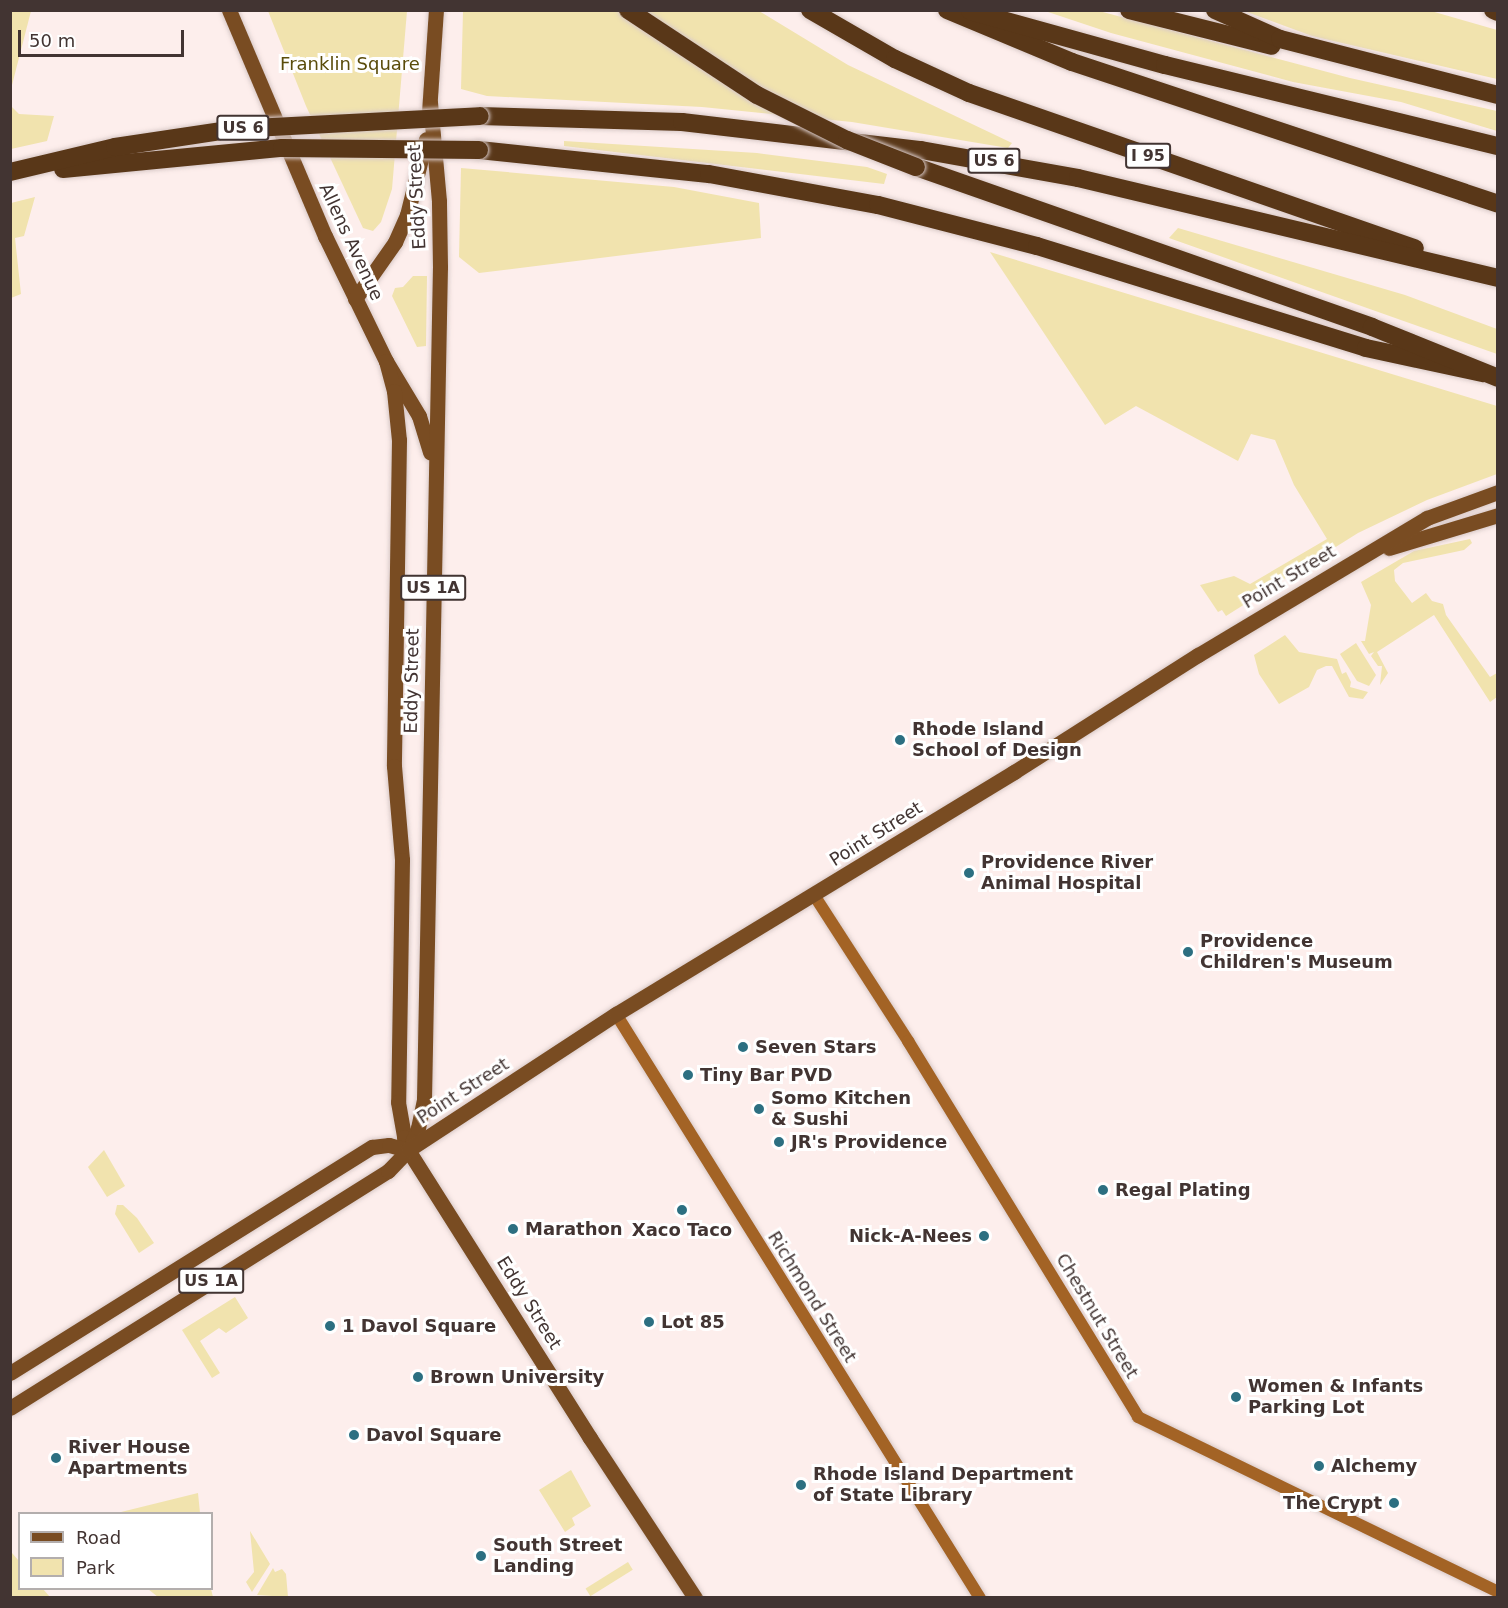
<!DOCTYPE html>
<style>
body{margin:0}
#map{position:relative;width:1508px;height:1608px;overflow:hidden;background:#fdeeec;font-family:"DejaVu Sans",sans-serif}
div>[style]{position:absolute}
.green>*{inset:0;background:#f1e3ae;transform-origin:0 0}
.roads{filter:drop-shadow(0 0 2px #d8c9c7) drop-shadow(0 0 2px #d8c9c7)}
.secondary>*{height:12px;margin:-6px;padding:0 6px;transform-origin:6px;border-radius:6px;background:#a36325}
.primary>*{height:15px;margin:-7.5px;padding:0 7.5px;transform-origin:7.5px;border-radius:7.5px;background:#794c22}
.highway>*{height:18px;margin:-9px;padding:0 9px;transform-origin:9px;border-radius:9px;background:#593718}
.bridges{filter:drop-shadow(0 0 2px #d8c9c7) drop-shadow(0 0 2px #d8c9c7)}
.highway-bridge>*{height:18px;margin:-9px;padding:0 9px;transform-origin:9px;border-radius:9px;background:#593718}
.dots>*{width:16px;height:16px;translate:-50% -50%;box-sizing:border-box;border:3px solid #fff;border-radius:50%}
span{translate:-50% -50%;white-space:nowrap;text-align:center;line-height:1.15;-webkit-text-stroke:6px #fff;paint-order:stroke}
.shield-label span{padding:2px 4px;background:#fff;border:2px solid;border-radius:4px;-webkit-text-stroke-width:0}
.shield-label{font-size:16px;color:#423432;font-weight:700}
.park-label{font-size:18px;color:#5a4c0b}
.street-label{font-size:18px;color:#423432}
.poi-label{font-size:18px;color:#423432;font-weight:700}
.left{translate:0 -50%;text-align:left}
.right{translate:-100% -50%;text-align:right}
.frame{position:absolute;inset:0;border:12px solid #423432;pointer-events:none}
.legend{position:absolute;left:18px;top:1512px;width:195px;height:78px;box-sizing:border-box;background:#fff;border:2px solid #b3aead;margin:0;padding:8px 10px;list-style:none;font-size:18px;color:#423432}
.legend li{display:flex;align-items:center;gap:12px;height:30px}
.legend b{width:30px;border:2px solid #b3aead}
.scale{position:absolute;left:18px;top:30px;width:166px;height:27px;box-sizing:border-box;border:3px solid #423432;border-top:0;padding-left:8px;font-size:18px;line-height:21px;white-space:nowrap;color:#423432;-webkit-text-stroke:4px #fff;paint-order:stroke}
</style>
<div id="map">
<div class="green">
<div style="clip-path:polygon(11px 10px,31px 11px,11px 89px,10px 11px)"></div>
<div style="clip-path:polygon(268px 11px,407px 11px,392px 189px,381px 222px,373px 231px,363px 228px,306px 106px)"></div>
<div style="clip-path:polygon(463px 11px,759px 11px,848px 65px,1012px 143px,1008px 148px,852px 122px,702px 107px,487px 96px,461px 89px)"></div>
<div style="clip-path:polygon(1045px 11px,1099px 11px,1350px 78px,1497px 111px,1497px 131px,1401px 102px,1293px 82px,1111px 33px)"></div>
<div style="clip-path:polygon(1244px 11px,1431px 11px,1497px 30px,1497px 79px,1312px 36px)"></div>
<div style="clip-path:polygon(10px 105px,19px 114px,54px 116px,47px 141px,11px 149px)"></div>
<div style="clip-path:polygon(564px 141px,757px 153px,867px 167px,887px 174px,884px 184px,564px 146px)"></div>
<div style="clip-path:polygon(461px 168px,674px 187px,759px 203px,761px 238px,479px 273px,459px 257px)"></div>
<div style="clip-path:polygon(35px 197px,24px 236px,15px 238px,21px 294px,11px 298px,11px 203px)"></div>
<div style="clip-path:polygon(1178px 228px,1405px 295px,1497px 329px,1497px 354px,1169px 238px)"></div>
<div style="clip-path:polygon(990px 252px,1497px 406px,1497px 474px,1427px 500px,1358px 533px,1226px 616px,1222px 610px,1218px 612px,1200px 585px,1234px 576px,1250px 584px,1327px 539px,1294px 485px,1275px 440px,1251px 434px,1238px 461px,1136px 406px,1105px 425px)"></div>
<div style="clip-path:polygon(413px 276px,427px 276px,426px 346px,417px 347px,392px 296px,395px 288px,403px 287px)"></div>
<div style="clip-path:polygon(1470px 539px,1472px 543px,1464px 550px,1403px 563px,1394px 570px,1395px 581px,1412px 603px,1426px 593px,1432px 601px,1443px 604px,1446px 615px,1490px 677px,1497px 673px,1497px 697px,1490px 702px,1434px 615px,1377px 652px,1388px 673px,1380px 685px,1382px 666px,1378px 666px,1371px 656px,1374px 652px,1369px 654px,1361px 641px,1365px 641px,1371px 605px,1361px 582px,1414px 551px)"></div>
<div style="clip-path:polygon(1285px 635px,1299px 652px,1337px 659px,1342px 674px,1346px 672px,1351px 682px,1350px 687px,1368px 692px,1363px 699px,1349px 697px,1332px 666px,1326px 666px,1317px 670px,1309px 687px,1279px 704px,1259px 674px,1254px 655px)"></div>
<div style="clip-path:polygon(1356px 643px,1376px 675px,1369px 686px,1357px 681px,1340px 654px)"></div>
<div style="clip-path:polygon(104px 1150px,125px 1186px,107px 1197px,88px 1167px)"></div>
<div style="clip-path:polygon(117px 1205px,123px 1205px,137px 1218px,154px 1243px,139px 1253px,115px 1214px)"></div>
<div style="clip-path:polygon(235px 1297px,248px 1318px,226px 1333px,219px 1328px,200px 1341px,220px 1373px,212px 1378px,182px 1330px)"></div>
<div style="clip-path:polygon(571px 1470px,591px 1506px,572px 1518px,575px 1525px,565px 1532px,539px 1490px)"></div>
<div style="clip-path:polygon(198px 1493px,200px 1513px,117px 1513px)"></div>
<div style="clip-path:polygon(250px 1531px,270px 1564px,252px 1592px,246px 1582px,254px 1572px)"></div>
<div style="clip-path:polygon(12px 1553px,19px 1561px,20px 1588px,43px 1589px,50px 1597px,11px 1597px)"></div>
<div style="left:628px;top:1562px;width:9px;height:50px;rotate:58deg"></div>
<div style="clip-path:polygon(273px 1568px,275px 1572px,282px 1569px,286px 1574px,288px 1597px,257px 1595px)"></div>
<div style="clip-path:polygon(148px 1589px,211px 1589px,213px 1597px,158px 1597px)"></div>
</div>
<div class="roads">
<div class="secondary">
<div style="left:814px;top:895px;width:174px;rotate:57.2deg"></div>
<div style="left:908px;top:1041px;width:441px;rotate:58.5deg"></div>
<div style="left:1138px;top:1417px;width:400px;rotate:25.9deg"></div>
<div style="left:616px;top:1014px;width:688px;rotate:58.07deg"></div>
</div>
<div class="primary">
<div style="left:229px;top:10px;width:246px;rotate:67deg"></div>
<div style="left:325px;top:236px;width:139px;rotate:64deg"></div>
<div style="left:386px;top:361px;width:64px;rotate:59deg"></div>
<div style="left:419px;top:416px;width:38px;rotate:73deg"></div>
<div style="left:429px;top:112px;width:102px;rotate:-86.1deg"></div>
<div style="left:355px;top:299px;width:70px;rotate:-54.9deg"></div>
<div style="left:395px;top:242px;width:30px;rotate:-66deg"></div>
<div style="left:407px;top:215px;width:78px;rotate:-76deg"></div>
<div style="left:386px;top:361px;width:31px;rotate:75deg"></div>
<div style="left:394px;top:391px;width:49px;rotate:84.2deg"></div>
<div style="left:399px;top:440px;width:326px;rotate:90.9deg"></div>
<div style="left:394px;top:766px;width:94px;rotate:85.1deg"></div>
<div style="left:402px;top:860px;width:242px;rotate:90.9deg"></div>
<div style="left:398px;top:1102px;width:36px;rotate:80deg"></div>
<div style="left:404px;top:1137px;width:14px;rotate:73deg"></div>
<div style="left:408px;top:1150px;width:341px;rotate:57.7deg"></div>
<div style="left:590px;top:1438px;width:191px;rotate:56.7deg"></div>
<div style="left:1389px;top:548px;width:114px;rotate:-16.8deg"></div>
<div style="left:410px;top:1147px;width:21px;rotate:-67deg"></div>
<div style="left:418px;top:1128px;width:30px;rotate:-78deg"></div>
<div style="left:424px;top:1099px;width:832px;rotate:-88.9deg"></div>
<div style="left:440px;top:267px;width:66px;rotate:-90.9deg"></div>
<div style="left:439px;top:201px;width:98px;rotate:-95.2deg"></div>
<div style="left:10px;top:1373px;width:427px;rotate:-32deg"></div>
<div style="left:372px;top:1147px;width:17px;rotate:-7deg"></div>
<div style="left:389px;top:1145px;width:20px;rotate:15deg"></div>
<div style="left:10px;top:1408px;width:446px;rotate:-32.1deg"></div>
<div style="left:388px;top:1171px;width:29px;rotate:-46deg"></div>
<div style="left:408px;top:1150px;width:249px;rotate:-33.2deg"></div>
<div style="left:616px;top:1014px;width:466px;rotate:-31.3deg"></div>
<div style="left:1014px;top:772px;width:218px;rotate:-32.5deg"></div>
<div style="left:1198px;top:655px;width:267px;rotate:-30.9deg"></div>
<div style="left:1427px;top:518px;width:76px;rotate:-20.1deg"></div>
</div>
<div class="highway">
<div style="left:810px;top:10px;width:98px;rotate:30deg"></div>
<div style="left:895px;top:59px;width:81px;rotate:24.7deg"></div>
<div style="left:969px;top:93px;width:472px;rotate:19.2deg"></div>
<div style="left:947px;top:10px;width:135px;rotate:22.6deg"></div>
<div style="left:1072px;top:62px;width:449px;rotate:18.4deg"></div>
<div style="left:1129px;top:10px;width:147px;rotate:14.1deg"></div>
<div style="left:1215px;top:10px;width:71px;rotate:24deg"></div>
<div style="left:1280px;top:39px;width:225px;rotate:14.4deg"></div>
<div style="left:1493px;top:10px;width:5px;rotate:22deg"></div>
<div style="left:970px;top:11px;width:202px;rotate:15.5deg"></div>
<div style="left:1165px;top:65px;width:343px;rotate:13.7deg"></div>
<div style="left:480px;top:116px;width:202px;rotate:1.7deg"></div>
<div style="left:682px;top:122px;width:241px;rotate:6.7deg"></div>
<div style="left:921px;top:150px;width:159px;rotate:10.1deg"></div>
<div style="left:1078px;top:178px;width:432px;rotate:13.4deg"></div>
<div style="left:479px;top:150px;width:231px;rotate:6deg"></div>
<div style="left:709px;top:174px;width:172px;rotate:10.4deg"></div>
<div style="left:878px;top:205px;width:164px;rotate:14.5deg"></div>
<div style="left:1037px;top:246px;width:344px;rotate:17.2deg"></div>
<div style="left:1366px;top:348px;width:120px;rotate:12.1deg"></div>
<div style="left:916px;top:167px;width:483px;rotate:19.3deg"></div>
<div style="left:1372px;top:327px;width:136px;rotate:22deg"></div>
</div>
</div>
<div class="bridges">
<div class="highway-bridge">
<div style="left:628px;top:10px;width:154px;rotate:33.4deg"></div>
<div style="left:757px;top:95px;width:101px;rotate:26.6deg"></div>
<div style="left:847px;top:140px;width:74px;rotate:21.4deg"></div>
<div style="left:63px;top:169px;width:220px;rotate:-5.5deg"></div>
<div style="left:282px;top:148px;width:197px;rotate:0.6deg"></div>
<div style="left:10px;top:172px;width:108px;rotate:-13.4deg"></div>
<div style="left:115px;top:147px;width:120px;rotate:-8.6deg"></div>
<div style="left:234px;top:129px;width:246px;rotate:-3deg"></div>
</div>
</div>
<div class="dots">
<div style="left:900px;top:740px;background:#2c6f81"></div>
<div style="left:969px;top:873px;background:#2c6f81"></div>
<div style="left:1188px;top:952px;background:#2c6f81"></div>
<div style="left:743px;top:1047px;background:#2c6f81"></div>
<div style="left:688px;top:1075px;background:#2c6f81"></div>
<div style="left:759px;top:1109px;background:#2c6f81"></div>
<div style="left:779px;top:1142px;background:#2c6f81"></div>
<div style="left:1103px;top:1190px;background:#2c6f81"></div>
<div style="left:682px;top:1210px;background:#2c6f81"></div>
<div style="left:513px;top:1229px;background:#2c6f81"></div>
<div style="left:984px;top:1236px;background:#2c6f81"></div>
<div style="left:649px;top:1322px;background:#2c6f81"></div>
<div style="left:330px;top:1326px;background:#2c6f81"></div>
<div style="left:418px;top:1377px;background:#2c6f81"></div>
<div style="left:1236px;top:1397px;background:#2c6f81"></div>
<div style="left:354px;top:1435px;background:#2c6f81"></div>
<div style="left:56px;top:1458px;background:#2c6f81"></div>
<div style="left:1319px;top:1466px;background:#2c6f81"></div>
<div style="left:801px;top:1485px;background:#2c6f81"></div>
<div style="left:1394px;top:1503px;background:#2c6f81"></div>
<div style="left:481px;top:1556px;background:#2c6f81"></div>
</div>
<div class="shield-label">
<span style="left:243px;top:128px">US 6</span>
<span style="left:1148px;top:156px">I 95</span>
<span style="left:994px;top:161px">US 6</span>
<span style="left:433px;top:588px">US 1A</span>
<span style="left:211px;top:1281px">US 1A</span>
</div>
<div class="park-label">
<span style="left:350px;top:64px">Franklin Square</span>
</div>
<div class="street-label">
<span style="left:417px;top:197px;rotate:-93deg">Eddy Street</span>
<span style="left:351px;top:242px;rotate:65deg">Allens Avenue</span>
<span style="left:1289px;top:577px;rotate:-31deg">Point Street</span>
<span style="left:412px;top:681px;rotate:-89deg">Eddy Street</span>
<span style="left:876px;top:834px;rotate:-32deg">Point Street</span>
<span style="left:463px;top:1091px;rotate:-33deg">Point Street</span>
<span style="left:812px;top:1297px;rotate:58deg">Richmond Street</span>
<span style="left:529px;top:1303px;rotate:58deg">Eddy Street</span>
<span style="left:1097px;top:1316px;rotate:59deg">Chestnut Street</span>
</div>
<div class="poi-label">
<span class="left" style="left:912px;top:740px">Rhode Island<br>School of Design</span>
<span class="left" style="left:981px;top:873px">Providence River<br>Animal Hospital</span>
<span class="left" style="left:1200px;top:952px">Providence<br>Children's Museum</span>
<span class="left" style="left:755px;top:1047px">Seven Stars</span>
<span class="left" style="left:700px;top:1075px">Tiny Bar PVD</span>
<span class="left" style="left:771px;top:1109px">Somo Kitchen<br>&amp; Sushi</span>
<span class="left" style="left:791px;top:1142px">JR's Providence</span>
<span class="left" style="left:1115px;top:1190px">Regal Plating</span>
<span class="left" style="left:525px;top:1229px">Marathon</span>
<span style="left:682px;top:1230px">Xaco Taco</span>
<span class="right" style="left:972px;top:1236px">Nick-A-Nees</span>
<span class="left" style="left:661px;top:1322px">Lot 85</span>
<span class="left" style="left:342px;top:1326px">1 Davol Square</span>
<span class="left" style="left:430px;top:1377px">Brown University</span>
<span class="left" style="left:1248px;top:1397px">Women &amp; Infants<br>Parking Lot</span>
<span class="left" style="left:366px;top:1435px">Davol Square</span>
<span class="left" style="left:68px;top:1458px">River House<br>Apartments</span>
<span class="left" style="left:1331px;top:1466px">Alchemy</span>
<span class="left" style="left:813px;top:1485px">Rhode Island Department<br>of State Library</span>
<span class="right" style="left:1382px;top:1503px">The Crypt</span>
<span class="left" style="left:493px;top:1556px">South Street<br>Landing</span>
</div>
<div class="frame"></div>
<ul class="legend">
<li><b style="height:8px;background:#794c22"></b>Road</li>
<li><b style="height:16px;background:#f1e3ae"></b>Park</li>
</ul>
<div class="scale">50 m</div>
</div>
